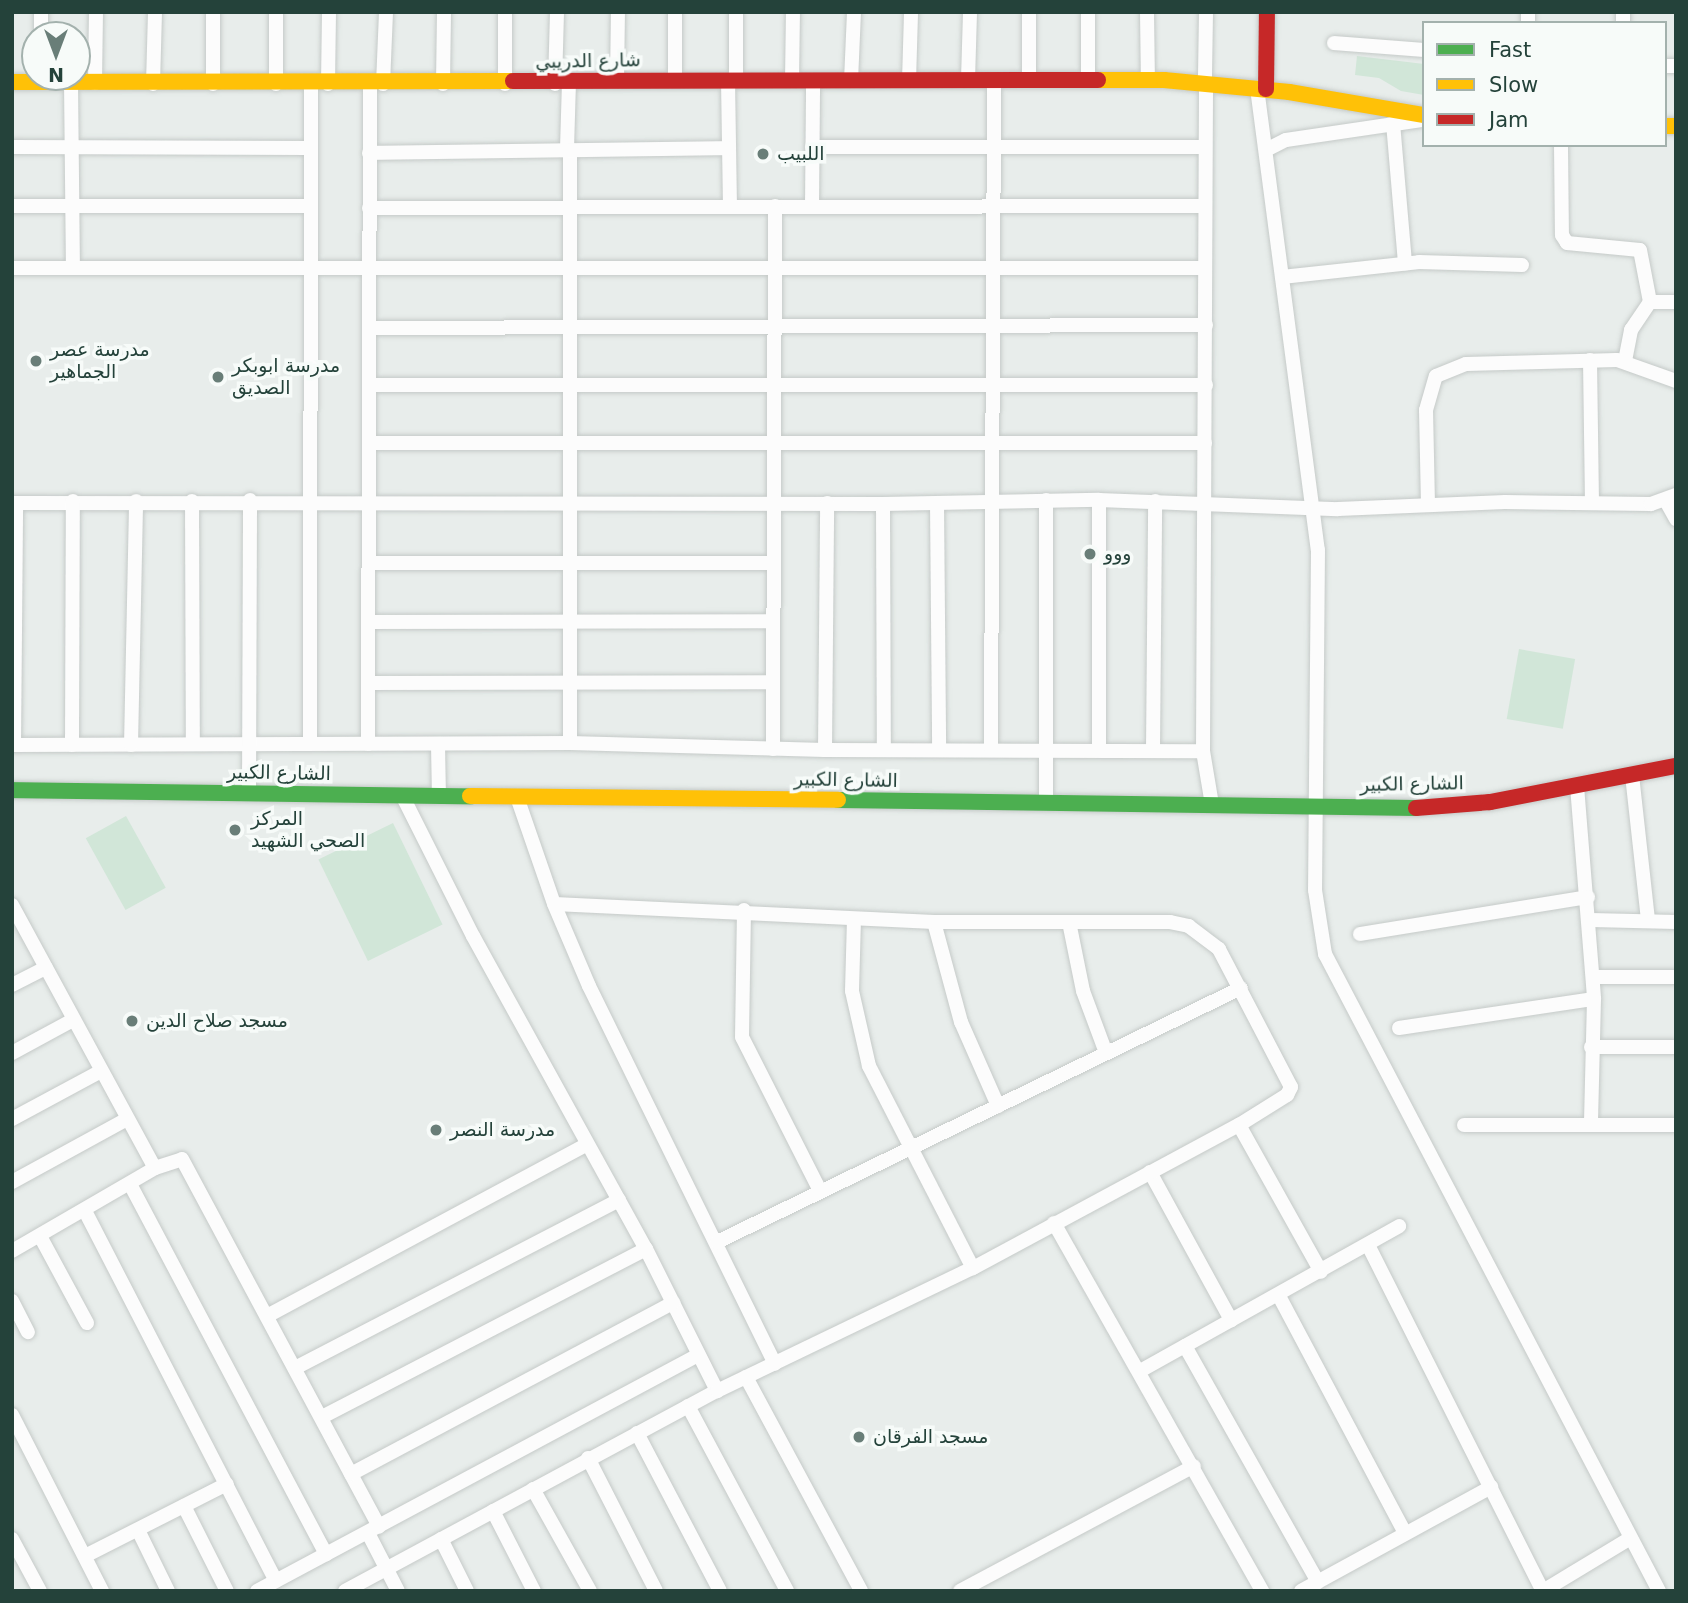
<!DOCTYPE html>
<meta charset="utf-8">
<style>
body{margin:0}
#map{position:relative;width:1688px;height:1603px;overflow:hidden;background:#e8edeb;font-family:"DejaVu Sans","Noto Sans Arabic",sans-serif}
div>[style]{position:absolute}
.green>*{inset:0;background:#d1e6d8;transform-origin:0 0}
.roads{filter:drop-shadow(0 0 2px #c5cac8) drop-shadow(0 0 2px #c5cac8)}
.street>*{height:14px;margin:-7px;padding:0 7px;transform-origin:7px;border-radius:7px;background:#fcfcfc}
.fast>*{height:16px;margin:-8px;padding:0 8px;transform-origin:8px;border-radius:8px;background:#4caf50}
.slow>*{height:16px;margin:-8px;padding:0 8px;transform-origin:8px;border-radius:8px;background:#ffc107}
.jam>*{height:16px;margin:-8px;padding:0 8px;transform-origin:8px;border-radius:8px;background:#c62828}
.dots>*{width:19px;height:19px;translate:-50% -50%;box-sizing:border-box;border:4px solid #f7fbf9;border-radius:50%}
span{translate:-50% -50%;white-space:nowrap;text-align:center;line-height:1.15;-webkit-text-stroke:7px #f7fbf9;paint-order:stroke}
.street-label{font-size:19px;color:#24423a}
.poi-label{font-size:19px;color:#24423a}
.left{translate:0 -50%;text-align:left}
.frame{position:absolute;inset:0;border:14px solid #24423a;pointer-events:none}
.legend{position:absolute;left:1422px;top:21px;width:245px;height:126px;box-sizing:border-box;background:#f7fbf9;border:2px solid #a3b1ad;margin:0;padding:9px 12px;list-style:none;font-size:21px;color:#24423a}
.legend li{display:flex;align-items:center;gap:14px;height:35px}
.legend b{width:35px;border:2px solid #a3b1ad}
.north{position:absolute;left:21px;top:21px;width:70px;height:70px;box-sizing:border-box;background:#f7fbf9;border:2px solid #a3b1ad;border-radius:50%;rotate:180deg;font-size:19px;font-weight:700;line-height:28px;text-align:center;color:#24423a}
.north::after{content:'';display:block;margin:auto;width:24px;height:32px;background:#697e78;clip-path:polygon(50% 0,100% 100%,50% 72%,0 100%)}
</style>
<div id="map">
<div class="green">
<div style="clip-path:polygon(1357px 56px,1424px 64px,1424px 95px,1401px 91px,1379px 78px,1355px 75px)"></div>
<div style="left:1519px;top:649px;width:57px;height:71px;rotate:10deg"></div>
<div style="left:126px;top:816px;width:82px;height:46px;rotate:61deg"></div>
<div style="left:393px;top:823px;width:113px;height:83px;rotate:64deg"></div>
</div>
<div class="roads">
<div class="street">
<div style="left:41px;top:12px;width:23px;rotate:90deg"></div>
<div style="left:276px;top:12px;width:72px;rotate:90deg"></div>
<div style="left:505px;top:12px;width:72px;rotate:90deg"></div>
<div style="left:1029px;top:12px;width:69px;rotate:90deg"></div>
<div style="left:1147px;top:12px;width:68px;rotate:89.2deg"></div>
<div style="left:1528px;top:12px;width:11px;rotate:90deg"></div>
<div style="left:1623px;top:23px;width:11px;rotate:-90deg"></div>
<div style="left:1334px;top:43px;width:90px;rotate:4.4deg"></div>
<div style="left:1665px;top:66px;width:11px"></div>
<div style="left:1205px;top:76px;width:64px;rotate:-89.1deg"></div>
<div style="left:728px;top:80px;width:125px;rotate:89.1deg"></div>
<div style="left:968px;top:80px;width:68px;rotate:-88.3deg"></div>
<div style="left:617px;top:81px;width:69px;rotate:-89.2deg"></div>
<div style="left:675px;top:81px;width:69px;rotate:-90deg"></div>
<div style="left:736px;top:81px;width:69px;rotate:-90deg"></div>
<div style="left:792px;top:81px;width:69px;rotate:-89.2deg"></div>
<div style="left:851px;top:81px;width:69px;rotate:-87.5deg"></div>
<div style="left:909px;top:81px;width:69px;rotate:-88.3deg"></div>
<div style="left:1088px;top:81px;width:69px;rotate:-90deg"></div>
<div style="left:71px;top:82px;width:186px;rotate:89.4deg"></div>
<div style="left:95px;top:83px;width:71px;rotate:-89.2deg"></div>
<div style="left:153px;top:84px;width:72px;rotate:-88.4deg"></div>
<div style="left:213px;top:84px;width:72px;rotate:-90deg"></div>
<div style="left:328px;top:84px;width:72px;rotate:-89.2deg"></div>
<div style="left:383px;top:84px;width:72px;rotate:-87.6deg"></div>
<div style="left:443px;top:84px;width:72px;rotate:-89.2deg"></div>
<div style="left:555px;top:84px;width:72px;rotate:-88.4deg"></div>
<div style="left:1257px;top:88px;width:466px;rotate:82.5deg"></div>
<div style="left:1318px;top:550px;width:340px;rotate:90.5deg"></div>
<div style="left:1315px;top:890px;width:65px;rotate:81.1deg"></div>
<div style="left:1325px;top:954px;width:719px;rotate:62.33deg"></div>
<div style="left:1393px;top:123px;width:141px;rotate:85.1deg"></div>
<div style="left:1561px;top:145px;width:90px;rotate:89.4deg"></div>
<div style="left:1562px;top:235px;width:9px;rotate:58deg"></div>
<div style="left:1567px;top:243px;width:73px;rotate:5.5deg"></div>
<div style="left:1640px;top:250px;width:53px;rotate:79.1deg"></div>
<div style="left:1650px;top:302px;width:26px"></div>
<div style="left:12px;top:147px;width:298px;rotate:0.2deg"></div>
<div style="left:812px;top:147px;width:393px"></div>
<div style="left:567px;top:149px;width:66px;rotate:-88.3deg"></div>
<div style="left:570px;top:149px;width:594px;rotate:90deg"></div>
<div style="left:1266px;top:150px;width:22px;rotate:-27deg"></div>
<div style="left:1286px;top:140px;width:137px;rotate:-8.4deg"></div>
<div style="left:369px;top:153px;width:360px;rotate:-0.8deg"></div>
<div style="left:12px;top:206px;width:298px"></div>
<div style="left:812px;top:207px;width:126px;rotate:-89.5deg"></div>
<div style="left:369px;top:208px;width:836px;rotate:-0.14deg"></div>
<div style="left:12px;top:268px;width:1193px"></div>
<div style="left:1282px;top:277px;width:138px;rotate:-6.2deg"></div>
<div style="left:1419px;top:262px;width:103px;rotate:1.7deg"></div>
<div style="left:371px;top:328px;width:835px;rotate:-0.21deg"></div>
<div style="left:1590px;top:360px;width:142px;rotate:89.2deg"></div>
<div style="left:1625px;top:361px;width:32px;rotate:-79deg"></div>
<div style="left:1631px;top:330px;width:34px;rotate:-56deg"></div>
<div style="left:372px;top:385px;width:834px"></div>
<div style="left:370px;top:443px;width:835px"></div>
<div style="left:192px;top:501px;width:242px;rotate:89.8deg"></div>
<div style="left:1666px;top:501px;width:21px;rotate:61deg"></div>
<div style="left:12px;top:503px;width:871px;rotate:0.07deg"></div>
<div style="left:883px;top:504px;width:216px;rotate:-1.1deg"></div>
<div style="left:1099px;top:500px;width:239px;rotate:2.2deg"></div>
<div style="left:1338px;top:509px;width:167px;rotate:-2.4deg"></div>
<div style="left:1505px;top:502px;width:146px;rotate:0.8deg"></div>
<div style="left:1651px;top:504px;width:27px;rotate:-20deg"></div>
<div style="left:937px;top:503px;width:244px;rotate:89.5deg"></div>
<div style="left:883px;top:504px;width:244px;rotate:89.8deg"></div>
<div style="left:1428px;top:505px;width:95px;rotate:-91.2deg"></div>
<div style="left:1426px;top:410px;width:35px;rotate:-74deg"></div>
<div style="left:1436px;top:376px;width:32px;rotate:-22deg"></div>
<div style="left:1466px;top:364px;width:151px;rotate:-1.5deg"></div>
<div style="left:1617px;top:360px;width:63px;rotate:19.6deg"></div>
<div style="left:369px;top:563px;width:403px"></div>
<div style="left:369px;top:622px;width:404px;rotate:-0.1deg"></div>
<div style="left:371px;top:683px;width:402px;rotate:-0.1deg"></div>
<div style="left:310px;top:744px;width:660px;rotate:-89.91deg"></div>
<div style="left:368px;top:744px;width:660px;rotate:-89.83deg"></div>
<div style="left:12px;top:745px;width:558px;rotate:-0.21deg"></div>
<div style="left:570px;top:743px;width:255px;rotate:1.6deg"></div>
<div style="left:825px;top:750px;width:378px;rotate:0.2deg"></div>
<div style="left:1203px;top:751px;width:666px;rotate:-89.74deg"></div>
<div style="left:14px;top:745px;width:242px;rotate:-89.5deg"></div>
<div style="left:72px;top:745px;width:244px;rotate:-89.8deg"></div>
<div style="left:131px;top:745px;width:244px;rotate:-88.8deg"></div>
<div style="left:438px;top:745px;width:51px;rotate:88.9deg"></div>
<div style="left:991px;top:748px;width:667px;rotate:-89.74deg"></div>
<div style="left:773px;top:749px;width:543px;rotate:-89.79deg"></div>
<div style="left:825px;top:750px;width:247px;rotate:-89.5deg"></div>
<div style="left:1099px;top:750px;width:250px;rotate:-90deg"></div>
<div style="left:1153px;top:750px;width:249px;rotate:-89.5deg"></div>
<div style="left:1203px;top:751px;width:55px;rotate:80.5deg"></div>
<div style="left:1632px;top:775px;width:147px;rotate:83.7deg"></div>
<div style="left:1577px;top:786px;width:214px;rotate:85.4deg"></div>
<div style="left:1594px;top:999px;width:125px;rotate:91.4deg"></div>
<div style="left:249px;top:793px;width:293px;rotate:-89.8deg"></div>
<div style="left:402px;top:795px;width:158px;rotate:63.3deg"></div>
<div style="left:473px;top:936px;width:358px;rotate:61.1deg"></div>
<div style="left:646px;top:1249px;width:159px;rotate:63.4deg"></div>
<div style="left:517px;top:797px;width:113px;rotate:70.9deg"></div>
<div style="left:554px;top:904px;width:89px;rotate:66.9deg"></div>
<div style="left:589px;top:986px;width:421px;rotate:63.8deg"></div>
<div style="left:1046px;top:803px;width:303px;rotate:-90deg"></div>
<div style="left:12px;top:905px;width:299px;rotate:61.5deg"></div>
<div style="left:744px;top:910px;width:127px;rotate:90.9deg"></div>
<div style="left:742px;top:1037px;width:173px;rotate:63.1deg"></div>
<div style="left:854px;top:919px;width:72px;rotate:91.6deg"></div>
<div style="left:852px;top:991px;width:77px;rotate:77.2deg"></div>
<div style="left:869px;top:1066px;width:227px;rotate:62.8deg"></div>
<div style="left:1591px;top:920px;width:85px;rotate:1.3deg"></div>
<div style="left:934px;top:922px;width:104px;rotate:74.9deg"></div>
<div style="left:961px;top:1022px;width:92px;rotate:66.2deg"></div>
<div style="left:1069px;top:922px;width:70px;rotate:78.5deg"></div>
<div style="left:1083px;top:991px;width:66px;rotate:69.6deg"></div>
<div style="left:1360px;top:934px;width:231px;rotate:-9.2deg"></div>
<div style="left:1593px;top:977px;width:83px"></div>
<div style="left:12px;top:985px;width:38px;rotate:-27deg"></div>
<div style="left:1399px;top:1028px;width:197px;rotate:-8.5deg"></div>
<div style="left:1591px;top:1047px;width:85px"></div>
<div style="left:12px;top:1053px;width:69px;rotate:-28.4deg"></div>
<div style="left:12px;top:1119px;width:101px;rotate:-28.3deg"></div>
<div style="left:1239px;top:1125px;width:168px;rotate:60.8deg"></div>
<div style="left:1464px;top:1125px;width:212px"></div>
<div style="left:1150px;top:1172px;width:169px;rotate:61.3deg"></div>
<div style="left:12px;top:1182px;width:131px;rotate:-28.7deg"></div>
<div style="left:130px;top:1184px;width:419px;rotate:62.1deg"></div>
<div style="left:85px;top:1211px;width:416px;rotate:62.7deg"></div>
<div style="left:1054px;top:1223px;width:423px;rotate:60.5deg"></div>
<div style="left:40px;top:1236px;width:99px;rotate:61.6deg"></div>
<div style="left:717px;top:1242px;width:582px;rotate:-25.86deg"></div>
<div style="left:1368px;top:1245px;width:388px;rotate:63.2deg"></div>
<div style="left:12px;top:1251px;width:165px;rotate:-30.1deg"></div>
<div style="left:155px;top:1168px;width:28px;rotate:-18deg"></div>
<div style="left:182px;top:1159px;width:417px;rotate:61.8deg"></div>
<div style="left:1279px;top:1296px;width:268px;rotate:62deg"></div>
<div style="left:12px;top:1301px;width:35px;rotate:63deg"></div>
<div style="left:267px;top:1316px;width:362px;rotate:-28.2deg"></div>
<div style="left:1185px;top:1346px;width:271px;rotate:60.6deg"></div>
<div style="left:295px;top:1368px;width:365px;rotate:-27.4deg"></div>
<div style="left:1140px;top:1371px;width:297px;rotate:-29.2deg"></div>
<div style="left:746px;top:1377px;width:243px;rotate:61.7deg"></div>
<div style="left:688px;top:1406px;width:210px;rotate:61.8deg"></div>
<div style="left:12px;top:1415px;width:198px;rotate:62.9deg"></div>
<div style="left:322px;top:1417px;width:365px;rotate:-27.4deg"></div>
<div style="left:637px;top:1433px;width:178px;rotate:62.3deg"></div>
<div style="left:588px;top:1458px;width:149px;rotate:62.9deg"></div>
<div style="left:351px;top:1474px;width:365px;rotate:-28deg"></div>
<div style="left:533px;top:1489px;width:117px;rotate:60.8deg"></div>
<div style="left:184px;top:1506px;width:95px;rotate:63.2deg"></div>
<div style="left:493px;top:1511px;width:90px;rotate:62.9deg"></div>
<div style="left:138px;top:1530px;width:68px;rotate:63.8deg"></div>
<div style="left:368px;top:1533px;width:65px;rotate:62.7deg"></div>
<div style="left:12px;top:1539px;width:59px;rotate:61.7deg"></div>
<div style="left:441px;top:1539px;width:58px;rotate:63.4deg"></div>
<div style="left:85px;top:1556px;width:159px;rotate:-26.9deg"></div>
<div style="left:257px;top:1591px;width:500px;rotate:-28.15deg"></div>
<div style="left:345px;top:1591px;width:422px;rotate:-28.3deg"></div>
<div style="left:717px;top:1391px;width:284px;rotate:-25.7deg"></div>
<div style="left:973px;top:1268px;width:302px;rotate:-28.3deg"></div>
<div style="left:1239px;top:1125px;width:57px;rotate:-32deg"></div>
<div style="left:1287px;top:1095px;width:9px;rotate:-63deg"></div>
<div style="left:1291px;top:1087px;width:156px;rotate:-117.6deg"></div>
<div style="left:1219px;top:949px;width:38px;rotate:-143deg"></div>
<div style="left:1189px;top:926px;width:19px;rotate:-168deg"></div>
<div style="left:1170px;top:922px;width:236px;rotate:180deg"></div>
<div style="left:934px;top:922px;width:380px;rotate:-177.3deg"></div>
<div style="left:960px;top:1591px;width:265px;rotate:-28.1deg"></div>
<div style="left:1301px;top:1591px;width:217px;rotate:-28.7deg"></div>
<div style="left:1543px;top:1591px;width:100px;rotate:-31.2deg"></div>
</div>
<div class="fast">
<div style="left:12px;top:790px;width:458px;rotate:0.8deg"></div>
<div style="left:838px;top:800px;width:578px;rotate:0.79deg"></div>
</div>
<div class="slow">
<div style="left:1098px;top:80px;width:66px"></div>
<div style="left:1164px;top:80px;width:126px;rotate:5.5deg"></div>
<div style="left:1289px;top:92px;width:137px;rotate:9.7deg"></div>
<div style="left:12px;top:82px;width:501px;rotate:-0.11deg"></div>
<div style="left:1665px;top:126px;width:11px"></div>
<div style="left:470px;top:796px;width:368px;rotate:0.6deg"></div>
</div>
<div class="jam">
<div style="left:513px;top:81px;width:585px;rotate:-0.1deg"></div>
<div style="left:1266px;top:89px;width:77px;rotate:-89.3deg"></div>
<div style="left:1416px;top:808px;width:74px;rotate:-4.6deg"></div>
<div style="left:1490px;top:802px;width:189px;rotate:-11deg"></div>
</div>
</div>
<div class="dots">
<div style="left:763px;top:154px;background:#697e78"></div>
<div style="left:36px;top:361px;background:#697e78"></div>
<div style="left:218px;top:377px;background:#697e78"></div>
<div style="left:1090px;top:554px;background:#697e78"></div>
<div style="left:235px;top:830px;background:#697e78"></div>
<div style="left:132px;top:1021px;background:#697e78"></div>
<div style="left:436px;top:1130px;background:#697e78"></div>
<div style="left:859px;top:1437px;background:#697e78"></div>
</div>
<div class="street-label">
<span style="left:588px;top:61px;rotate:-1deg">شارع الدريبي</span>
<span style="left:279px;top:773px;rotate:1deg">الشارع الكبير</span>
<span style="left:846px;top:780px;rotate:1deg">الشارع الكبير</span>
<span style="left:1412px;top:784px;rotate:-1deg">الشارع الكبير</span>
</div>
<div class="poi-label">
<span class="left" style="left:777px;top:154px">اللبيب</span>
<span class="left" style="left:50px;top:361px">مدرسة عصر<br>الجماهير</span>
<span class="left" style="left:232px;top:377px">مدرسة ابوبكر<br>الصديق</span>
<span class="left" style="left:1104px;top:554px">ووو</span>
<span class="left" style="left:251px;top:830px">المركز<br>الصحي الشهيد</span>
<span class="left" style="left:146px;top:1021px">مسجد صلاح الدين</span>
<span class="left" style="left:450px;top:1130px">مدرسة النصر</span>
<span class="left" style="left:873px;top:1437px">مسجد الفرقان</span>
</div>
<div class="frame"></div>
<ul class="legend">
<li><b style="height:9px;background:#4caf50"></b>Fast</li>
<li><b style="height:9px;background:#ffc107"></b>Slow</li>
<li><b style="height:9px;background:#c62828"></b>Jam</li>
</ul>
<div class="north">N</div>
</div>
